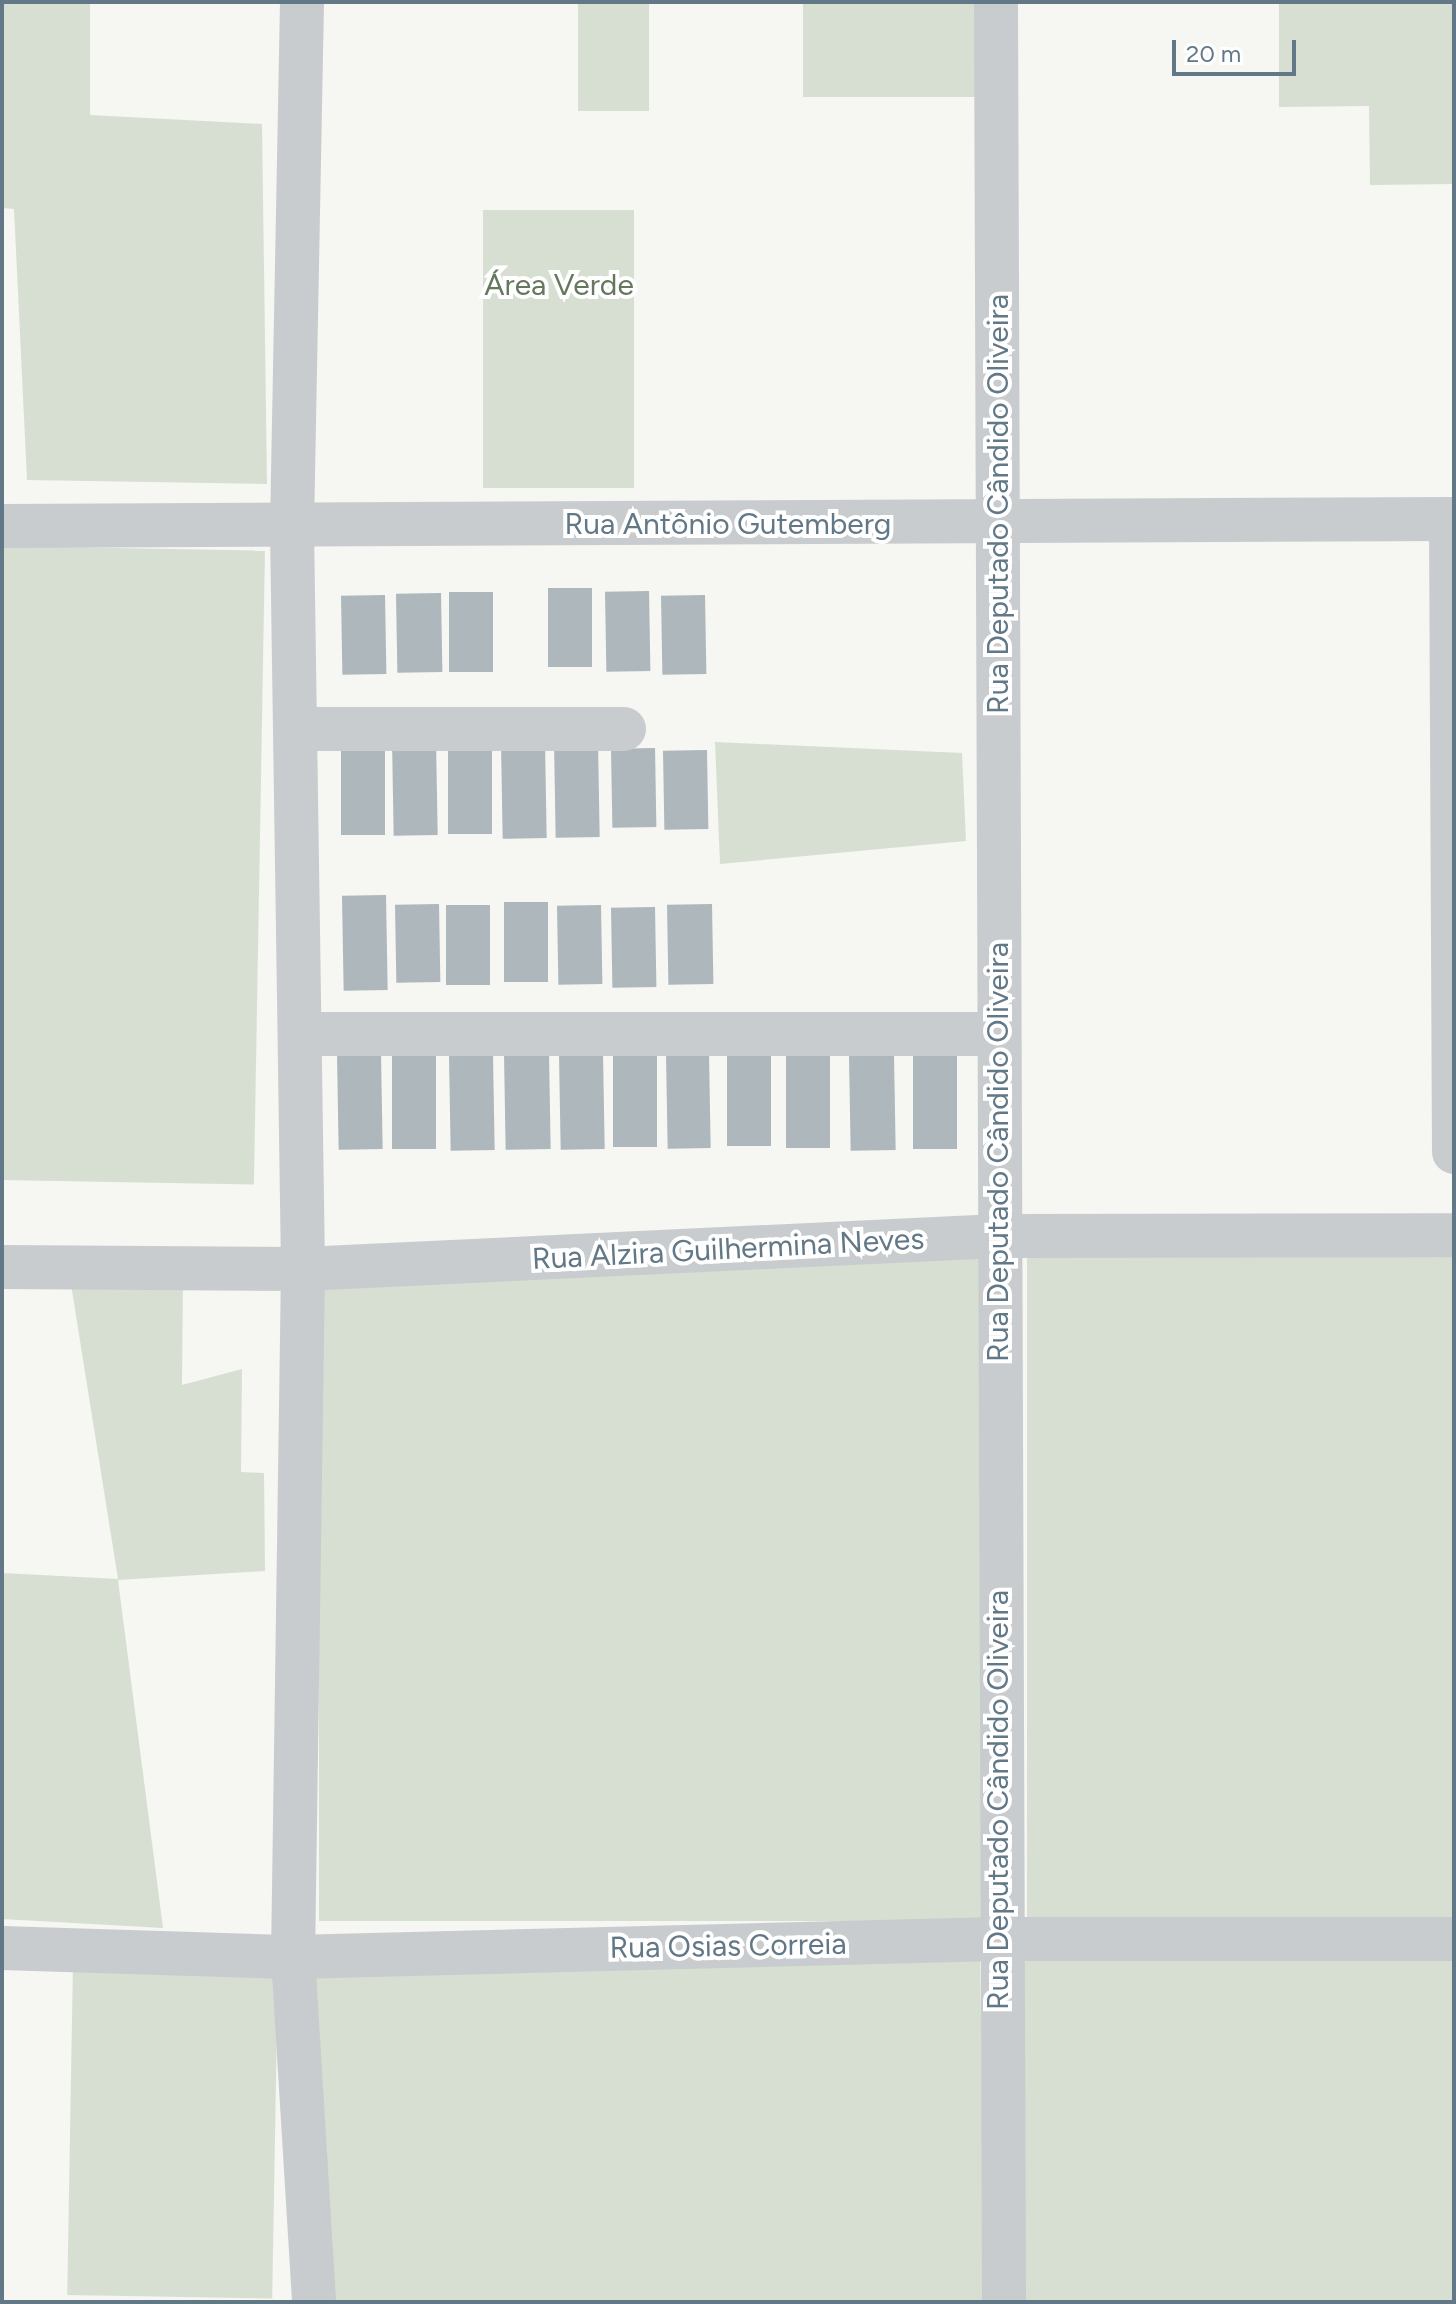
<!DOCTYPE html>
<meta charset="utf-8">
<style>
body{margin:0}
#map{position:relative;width:1456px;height:2304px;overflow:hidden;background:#f6f6f2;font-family:Figtree,sans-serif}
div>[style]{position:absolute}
.green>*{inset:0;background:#d7dfd2;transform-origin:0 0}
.building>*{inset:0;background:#aeb7bc;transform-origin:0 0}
.minor>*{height:44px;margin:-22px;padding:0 22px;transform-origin:22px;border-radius:22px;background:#c8ccce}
span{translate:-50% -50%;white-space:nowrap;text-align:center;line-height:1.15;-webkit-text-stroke:8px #fff;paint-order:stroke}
.park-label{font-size:30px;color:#65785d}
.street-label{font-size:30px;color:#627886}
.frame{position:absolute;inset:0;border:4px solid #627886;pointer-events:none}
.scale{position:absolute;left:1172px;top:40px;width:124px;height:36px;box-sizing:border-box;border:4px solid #627886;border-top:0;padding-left:10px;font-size:24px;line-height:28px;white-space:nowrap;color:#627886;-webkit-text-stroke:6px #fff;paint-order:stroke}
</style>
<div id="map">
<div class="green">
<div style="clip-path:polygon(2px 2px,90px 2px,90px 115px,262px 124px,267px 484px,27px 480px,14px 209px,2px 208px)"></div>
<div style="left:578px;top:2px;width:71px;height:109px"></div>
<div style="left:803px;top:2px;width:172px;height:95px"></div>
<div style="clip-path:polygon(1279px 2px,1454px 2px,1454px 184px,1370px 185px,1369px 106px,1279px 107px)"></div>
<div style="left:483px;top:210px;width:151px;height:278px"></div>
<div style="left:2px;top:546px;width:263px;height:634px;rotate:1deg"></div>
<div style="clip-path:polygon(715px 742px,962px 753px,966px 841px,720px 864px)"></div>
<div style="left:985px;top:1252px;width:669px;height:666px;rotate:90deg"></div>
<div style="left:1454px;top:1253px;width:664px;height:427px;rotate:90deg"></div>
<div style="clip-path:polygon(183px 1277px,182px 1385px,242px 1369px,241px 1472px,264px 1473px,265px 1571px,118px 1580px,163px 1928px,2px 1919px,2px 1573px,118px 1579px,70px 1278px)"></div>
<div style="left:980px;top:1958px;width:344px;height:670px;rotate:89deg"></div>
<div style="left:1018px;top:1958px;width:436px;height:344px"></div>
<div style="left:73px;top:1963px;width:205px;height:332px;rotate:1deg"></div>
</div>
<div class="building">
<div style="left:548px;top:588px;width:44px;height:79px"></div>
<div style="left:649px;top:591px;width:80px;height:44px;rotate:89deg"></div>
<div style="left:449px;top:592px;width:44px;height:80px"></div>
<div style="left:441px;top:593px;width:79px;height:45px;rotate:89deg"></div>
<div style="left:385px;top:595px;width:79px;height:44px;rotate:89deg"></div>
<div style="left:705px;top:595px;width:79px;height:44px;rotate:89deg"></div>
<div style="left:436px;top:739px;width:96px;height:44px;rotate:89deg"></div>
<div style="left:448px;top:739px;width:44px;height:95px"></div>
<div style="left:341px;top:740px;width:44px;height:95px"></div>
<div style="left:598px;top:741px;width:96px;height:44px;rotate:89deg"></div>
<div style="left:545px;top:742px;width:96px;height:44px;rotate:89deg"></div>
<div style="left:655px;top:748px;width:79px;height:44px;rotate:89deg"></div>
<div style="left:707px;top:750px;width:79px;height:44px;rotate:89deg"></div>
<div style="left:386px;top:895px;width:95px;height:44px;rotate:89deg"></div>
<div style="left:504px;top:902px;width:44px;height:80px"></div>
<div style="left:439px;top:904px;width:78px;height:44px;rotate:89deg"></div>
<div style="left:712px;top:904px;width:80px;height:45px;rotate:89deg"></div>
<div style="left:446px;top:905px;width:44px;height:80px"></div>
<div style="left:601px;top:905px;width:79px;height:44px;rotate:89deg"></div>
<div style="left:655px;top:907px;width:80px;height:44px;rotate:89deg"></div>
<div style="left:727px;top:1051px;width:44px;height:95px"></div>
<div style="left:613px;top:1052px;width:44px;height:95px"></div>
<div style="left:603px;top:1053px;width:96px;height:44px;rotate:89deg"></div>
<div style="left:709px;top:1053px;width:95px;height:43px;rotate:89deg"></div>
<div style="left:786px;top:1053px;width:44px;height:95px"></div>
<div style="left:381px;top:1054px;width:95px;height:44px;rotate:89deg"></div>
<div style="left:392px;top:1054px;width:44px;height:95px"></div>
<div style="left:549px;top:1054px;width:95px;height:45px;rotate:89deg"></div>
<div style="left:913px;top:1054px;width:44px;height:95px"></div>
<div style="left:493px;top:1055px;width:95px;height:44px;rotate:89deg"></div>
<div style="left:894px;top:1055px;width:95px;height:45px;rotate:89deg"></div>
</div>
<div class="minor">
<div style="left:302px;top:2px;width:525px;rotate:91.09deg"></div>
<div style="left:292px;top:527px;width:742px;rotate:89.15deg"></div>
<div style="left:303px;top:1269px;width:688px;rotate:90.83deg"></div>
<div style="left:293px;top:1957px;width:346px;rotate:86.5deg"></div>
<div style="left:996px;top:2px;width:2300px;rotate:89.8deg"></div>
<div style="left:1451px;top:519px;width:633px;rotate:89.73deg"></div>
<div style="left:2px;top:526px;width:1452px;rotate:-0.28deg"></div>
<div style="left:296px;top:729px;width:328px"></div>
<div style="left:300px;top:1034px;width:699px"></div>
<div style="left:2px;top:1267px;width:301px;rotate:0.4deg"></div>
<div style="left:303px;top:1269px;width:696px;rotate:-2.72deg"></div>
<div style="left:998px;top:1236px;width:456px;rotate:-0.1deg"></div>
<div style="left:2px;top:1948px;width:291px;rotate:1.8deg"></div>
<div style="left:293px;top:1957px;width:704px;rotate:-1.46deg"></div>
<div style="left:997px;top:1939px;width:457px"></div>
</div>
<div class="park-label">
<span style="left:559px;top:285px">Área Verde</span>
</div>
<div class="street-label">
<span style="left:998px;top:504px;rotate:-90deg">Rua Deputado Cândido Oliveira</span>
<span style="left:728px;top:524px">Rua Antônio Gutemberg</span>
<span style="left:998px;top:1152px;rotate:-90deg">Rua Deputado Cândido Oliveira</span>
<span style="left:728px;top:1249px;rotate:-3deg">Rua Alzira Guilhermina Neves</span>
<span style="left:998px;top:1800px;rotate:-90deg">Rua Deputado Cândido Oliveira</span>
<span style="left:728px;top:1946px;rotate:-1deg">Rua Osias Correia</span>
</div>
<div class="frame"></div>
<div class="scale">20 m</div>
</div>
